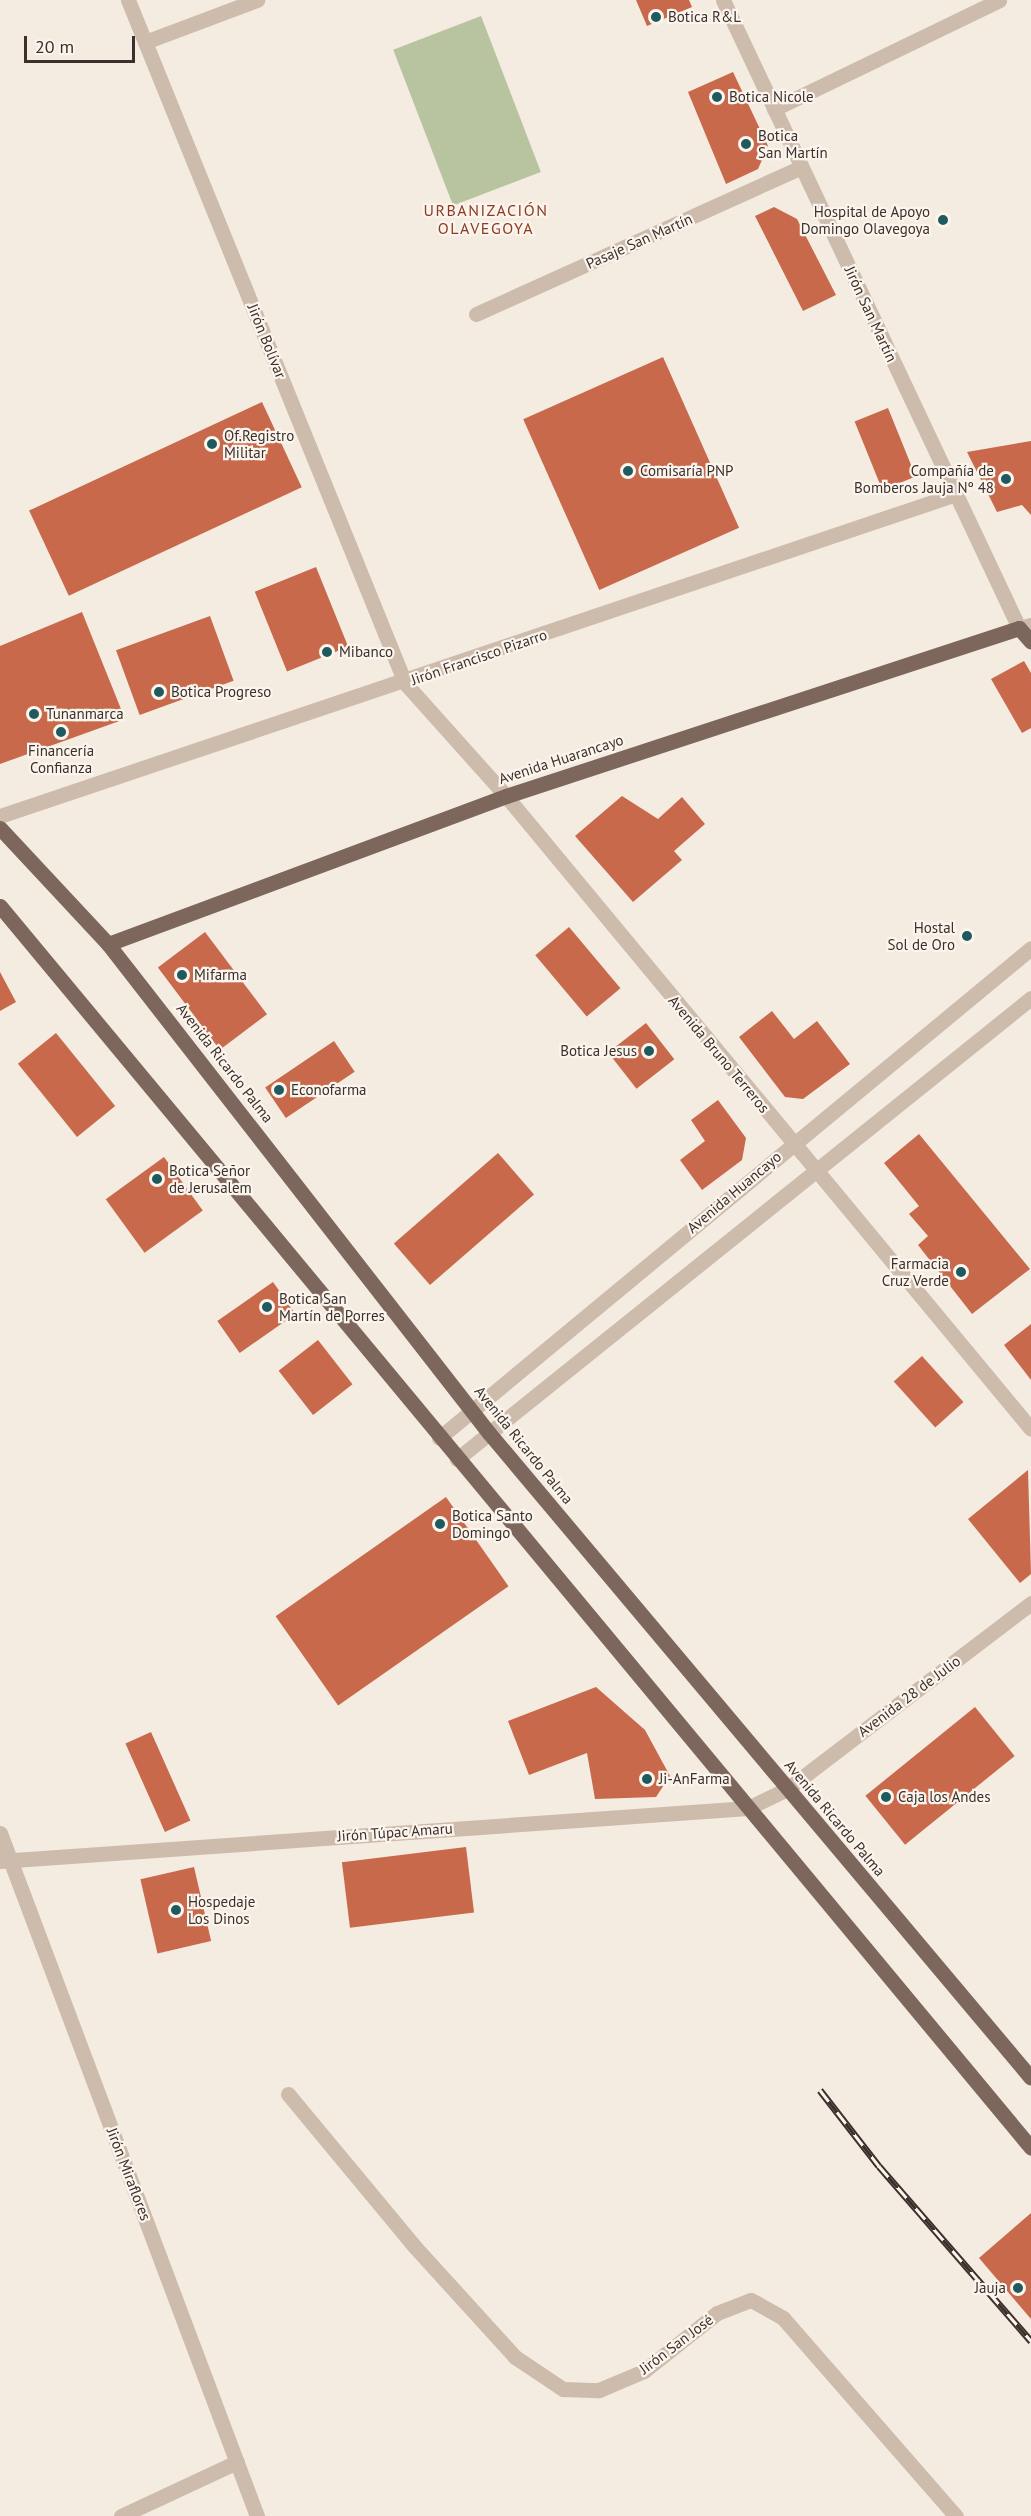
<!DOCTYPE html>
<meta charset="utf-8">
<style>
body{margin:0}
#map{position:relative;width:1031px;height:2516px;overflow:hidden;background:#f4ebe1;font-family:"PT Sans",sans-serif}
div>[style]{position:absolute}
.green>*{inset:0;background:#b8c4a0;transform-origin:0 0}
.building>*{inset:0;background:#c8694b;transform-origin:0 0}
.minor>*{height:15px;margin:-7.5px;padding:0 7.5px;transform-origin:7.5px;border-radius:7.5px;background:#cdbbac}
.major>*{height:15px;margin:-7.5px;padding:0 7.5px;transform-origin:7.5px;border-radius:7.5px;background:#7d675c}
.rail>*{height:7px;margin-top:-3.5px;transform-origin:0;background:repeating-linear-gradient(90deg,#fbf5ee 0 14px,#3b302b 0 28px);box-sizing:border-box;border-block:2px solid #3b302b}
.dots>*{width:16px;height:16px;translate:-50% -50%;box-sizing:border-box;border:3px solid #fbf5ee;border-radius:50%}
span{translate:-50% -50%;white-space:nowrap;text-align:center;line-height:1.15;-webkit-text-stroke:4.5px #fbf5ee;paint-order:stroke}
.poi-label{font-size:15px;color:#3b302b}
.left{translate:0 -50%;text-align:left}
.right{translate:-100% -50%;text-align:right}
.street-label{font-size:15px;color:#3b302b}
.neighbourhood-label{font-size:16px;color:#8c3b22;letter-spacing:1.5px}
.scale{position:absolute;left:24px;top:36px;width:111px;height:27px;box-sizing:border-box;border:3px solid #3b302b;border-top:0;padding-left:8px;font-size:18px;line-height:21px;white-space:nowrap;color:#3b302b;-webkit-text-stroke:4px #fbf5ee;paint-order:stroke}
</style>
<div id="map">
<div class="green">
<div style="left:481px;top:16px;width:167px;height:94px;rotate:69deg"></div>
</div>
<div class="building">
<div style="clip-path:polygon(636px 0,689px 0,692px 7px,647px 26px)"></div>
<div style="clip-path:polygon(733px 72px,768px 146px,758px 169px,726px 184px,688px 92px)"></div>
<div style="clip-path:polygon(774px 207px,797px 219px,836px 295px,803px 311px,755px 216px)"></div>
<div style="left:663px;top:357px;width:187px;height:153px;rotate:66deg"></div>
<div style="left:262px;top:402px;width:94px;height:257px;rotate:65deg"></div>
<div style="left:888px;top:408px;width:74px;height:36px;rotate:68deg"></div>
<div style="clip-path:polygon(1031px 441px,1031px 515px,1022px 505px,997px 512px,967px 452px)"></div>
<div style="left:316px;top:567px;width:86px;height:66px;rotate:68deg"></div>
<div style="clip-path:polygon(82px 612px,125px 719px,0 764px,0 646px)"></div>
<div style="left:210px;top:616px;width:69px;height:100px;rotate:70deg"></div>
<div style="clip-path:polygon(1024px 661px,1031px 673px,1031px 728px,1022px 733px,991px 679px)"></div>
<div style="clip-path:polygon(622px 796px,658px 819px,682px 797px,705px 824px,674px 851px,682px 860px,633px 902px,575px 836px)"></div>
<div style="left:569px;top:927px;width:80px;height:44px;rotate:50deg"></div>
<div style="left:205px;top:932px;width:103px;height:59px;rotate:53deg"></div>
<div style="clip-path:polygon(0 972px,16px 1002px,0 1011px)"></div>
<div style="clip-path:polygon(772px 1011px,794px 1039px,817px 1021px,850px 1064px,803px 1099px,785px 1097px,739px 1037px)"></div>
<div style="left:646px;top:1023px;width:46px;height:48px;rotate:52deg"></div>
<div style="left:56px;top:1033px;width:94px;height:49px;rotate:51deg"></div>
<div style="left:334px;top:1041px;width:37px;height:83px;rotate:56deg"></div>
<div style="clip-path:polygon(718px 1100px,746px 1138px,742px 1160px,702px 1190px,680px 1160px,705px 1141px,691px 1120px)"></div>
<div style="clip-path:polygon(919px 1134px,1030px 1269px,972px 1314px,918px 1245px,928px 1236px,909px 1214px,919px 1206px,884px 1163px)"></div>
<div style="left:498px;top:1153px;width:55px;height:138px;rotate:49deg"></div>
<div style="left:164px;top:1157px;width:66px;height:72px;rotate:54deg"></div>
<div style="left:273px;top:1282px;width:39px;height:68px;rotate:55deg"></div>
<div style="clip-path:polygon(1031px 1324px,1031px 1380px,1004px 1345px)"></div>
<div style="left:318px;top:1340px;width:56px;height:50px;rotate:52deg"></div>
<div style="left:922px;top:1356px;width:62px;height:38px;rotate:48deg"></div>
<div style="clip-path:polygon(1028px 1470px,1031px 1574px,1020px 1583px,968px 1519px)"></div>
<div style="left:446px;top:1497px;width:109px;height:208px;rotate:55deg"></div>
<div style="clip-path:polygon(596px 1687px,645px 1730px,670px 1776px,656px 1797px,595px 1799px,587px 1753px,529px 1775px,508px 1721px)"></div>
<div style="left:975px;top:1707px;width:63px;height:141px;rotate:51deg"></div>
<div style="left:151px;top:1732px;width:97px;height:28px;rotate:66deg"></div>
<div style="left:466px;top:1847px;width:66px;height:125px;rotate:83deg"></div>
<div style="left:194px;top:1867px;width:76px;height:55px;rotate:77deg"></div>
<div style="clip-path:polygon(1031px 2213px,1031px 2319px,979px 2258px)"></div>
</div>
<div class="minor">
<div style="left:128px;top:0;width:737px;rotate:67.92deg"></div>
<div style="left:405px;top:683px;width:152px;rotate:48.2deg"></div>
<div style="left:506px;top:796px;width:822px;rotate:50.33deg"></div>
<div style="left:723px;top:0;width:694px;rotate:64.76deg"></div>
<div style="left:1019px;top:628px;width:12px;rotate:-14deg"></div>
<div style="left:145px;top:42px;width:120px;rotate:-20.6deg"></div>
<div style="left:774px;top:109px;width:250px;rotate:-25.8deg"></div>
<div style="left:476px;top:314px;width:357px;rotate:-24.3deg"></div>
<div style="left:0;top:816px;width:1009px;rotate:-18.61deg"></div>
<div style="left:439px;top:1438px;width:768px;rotate:-39.61deg"></div>
<div style="left:457px;top:1459px;width:736px;rotate:-38.77deg"></div>
<div style="left:0;top:1833px;width:730px;rotate:69.38deg"></div>
<div style="left:0;top:1861px;width:750px;rotate:-4.05deg"></div>
<div style="left:748px;top:1808px;width:43px;rotate:-26deg"></div>
<div style="left:787px;top:1789px;width:307px;rotate:-37.3deg"></div>
<div style="left:288px;top:2094px;width:199px;rotate:50.3deg"></div>
<div style="left:415px;top:2247px;width:149px;rotate:47.7deg"></div>
<div style="left:515px;top:2357px;width:58px;rotate:33.7deg"></div>
<div style="left:563px;top:2389px;width:36px;rotate:2deg"></div>
<div style="left:599px;top:2390px;width:49px;rotate:-22.9deg"></div>
<div style="left:644px;top:2371px;width:93px;rotate:-38.5deg"></div>
<div style="left:717px;top:2313px;width:36px;rotate:-21deg"></div>
<div style="left:751px;top:2300px;width:37px;rotate:29deg"></div>
<div style="left:783px;top:2318px;width:263px;rotate:48.9deg"></div>
<div style="left:121px;top:2516px;width:128px;rotate:-25deg"></div>
</div>
<div class="major">
<div style="left:0;top:828px;width:158px;rotate:47deg"></div>
<div style="left:108px;top:944px;width:620px;rotate:52.08deg"></div>
<div style="left:489px;top:1433px;width:842px;rotate:49.96deg"></div>
<div style="left:0;top:906px;width:1614px;rotate:50.3deg"></div>
<div style="left:108px;top:944px;width:425px;rotate:-20.4deg"></div>
<div style="left:506px;top:796px;width:540px;rotate:-18.13deg"></div>
<div style="left:1019px;top:628px;width:18px;rotate:49deg"></div>
</div>
<div class="rail">
<div style="left:820px;top:2090px;width:96px;rotate:52.2deg"></div>
<div style="left:879px;top:2166px;width:232px;rotate:49deg"></div>
</div>
<div class="dots">
<div style="left:656px;top:17px;background:#1f5a5e"></div>
<div style="left:717px;top:97px;background:#1f5a5e"></div>
<div style="left:746px;top:144px;background:#1f5a5e"></div>
<div style="left:943px;top:220px;background:#1f5a5e"></div>
<div style="left:212px;top:444px;background:#1f5a5e"></div>
<div style="left:628px;top:471px;background:#1f5a5e"></div>
<div style="left:1006px;top:479px;background:#1f5a5e"></div>
<div style="left:327px;top:652px;background:#1f5a5e"></div>
<div style="left:159px;top:692px;background:#1f5a5e"></div>
<div style="left:34px;top:714px;background:#1f5a5e"></div>
<div style="left:61px;top:732px;background:#1f5a5e"></div>
<div style="left:967px;top:936px;background:#1f5a5e"></div>
<div style="left:182px;top:975px;background:#1f5a5e"></div>
<div style="left:649px;top:1051px;background:#1f5a5e"></div>
<div style="left:279px;top:1090px;background:#1f5a5e"></div>
<div style="left:157px;top:1179px;background:#1f5a5e"></div>
<div style="left:961px;top:1272px;background:#1f5a5e"></div>
<div style="left:267px;top:1307px;background:#1f5a5e"></div>
<div style="left:440px;top:1524px;background:#1f5a5e"></div>
<div style="left:647px;top:1779px;background:#1f5a5e"></div>
<div style="left:886px;top:1797px;background:#1f5a5e"></div>
<div style="left:176px;top:1910px;background:#1f5a5e"></div>
<div style="left:1018px;top:2288px;background:#1f5a5e"></div>
</div>
<div class="poi-label">
<span class="left" style="left:668px;top:17px">Botica R&amp;L</span>
<span class="left" style="left:729px;top:97px">Botica Nicole</span>
<span class="left" style="left:758px;top:144px">Botica<br>San Martín</span>
<span class="right" style="left:930px;top:220px">Hospital de Apoyo<br>Domingo Olavegoya</span>
<span class="left" style="left:224px;top:444px">Of.Registro<br>Militar</span>
<span class="right" style="left:994px;top:479px">Compañía de<br>Bomberos Jauja Nº 48</span>
<span class="left" style="left:640px;top:471px">Comisaría PNP</span>
<span class="left" style="left:339px;top:652px">Mibanco</span>
<span class="left" style="left:171px;top:692px">Botica Progreso</span>
<span class="left" style="left:46px;top:714px">Tunanmarca</span>
<span style="left:61px;top:759px">Financería<br>Confianza</span>
<span class="right" style="left:955px;top:936px">Hostal<br>Sol de Oro</span>
<span class="left" style="left:194px;top:975px">Mifarma</span>
<span class="right" style="left:637px;top:1051px">Botica Jesus</span>
<span class="left" style="left:291px;top:1090px">Econofarma</span>
<span class="left" style="left:169px;top:1179px">Botica Señor<br>de Jerusalem</span>
<span class="right" style="left:949px;top:1272px">Farmacia<br>Cruz Verde</span>
<span class="left" style="left:279px;top:1307px">Botica San<br>Martín de Porres</span>
<span class="left" style="left:452px;top:1524px">Botica Santo<br>Domingo</span>
<span class="left" style="left:659px;top:1779px">Ji-AnFarma</span>
<span class="left" style="left:898px;top:1797px">Caja los Andes</span>
<span class="left" style="left:188px;top:1910px">Hospedaje<br>Los Dinos</span>
<span class="right" style="left:1006px;top:2288px">Jauja</span>
</div>
<div class="street-label">
<span style="left:639px;top:241px;rotate:-24deg">Pasaje San Martín</span>
<span style="left:871px;top:314px;rotate:65deg">Jirón San Martín</span>
<span style="left:267px;top:341px;rotate:68deg">Jirón Bolívar</span>
<span style="left:479px;top:657px;rotate:-19deg">Jirón Francisco Pizarro</span>
<span style="left:561px;top:759px;rotate:-18deg">Avenida Huarancayo</span>
<span style="left:719px;top:1054px;rotate:50deg">Avenida Bruno Terreros</span>
<span style="left:225px;top:1063px;rotate:52deg">Avenida Ricardo Palma</span>
<span style="left:734px;top:1192px;rotate:-40deg">Avenida Huancayo</span>
<span style="left:524px;top:1445px;rotate:51deg">Avenida Ricardo Palma</span>
<span style="left:909px;top:1696px;rotate:-37deg">Avenida 28 de Julio</span>
<span style="left:835px;top:1818px;rotate:50deg">Avenida Ricardo Palma</span>
<span style="left:395px;top:1832px;rotate:-4deg">Jirón Túpac Amaru</span>
<span style="left:129px;top:2174px;rotate:69deg">Jirón Miraflores</span>
<span style="left:676px;top:2344px;rotate:-37deg">Jirón San José</span>
</div>
<div class="neighbourhood-label">
<span style="left:486px;top:219px">URBANIZACIÓN<br>OLAVEGOYA</span>
</div>
<div class="scale">20 m</div>
</div>
